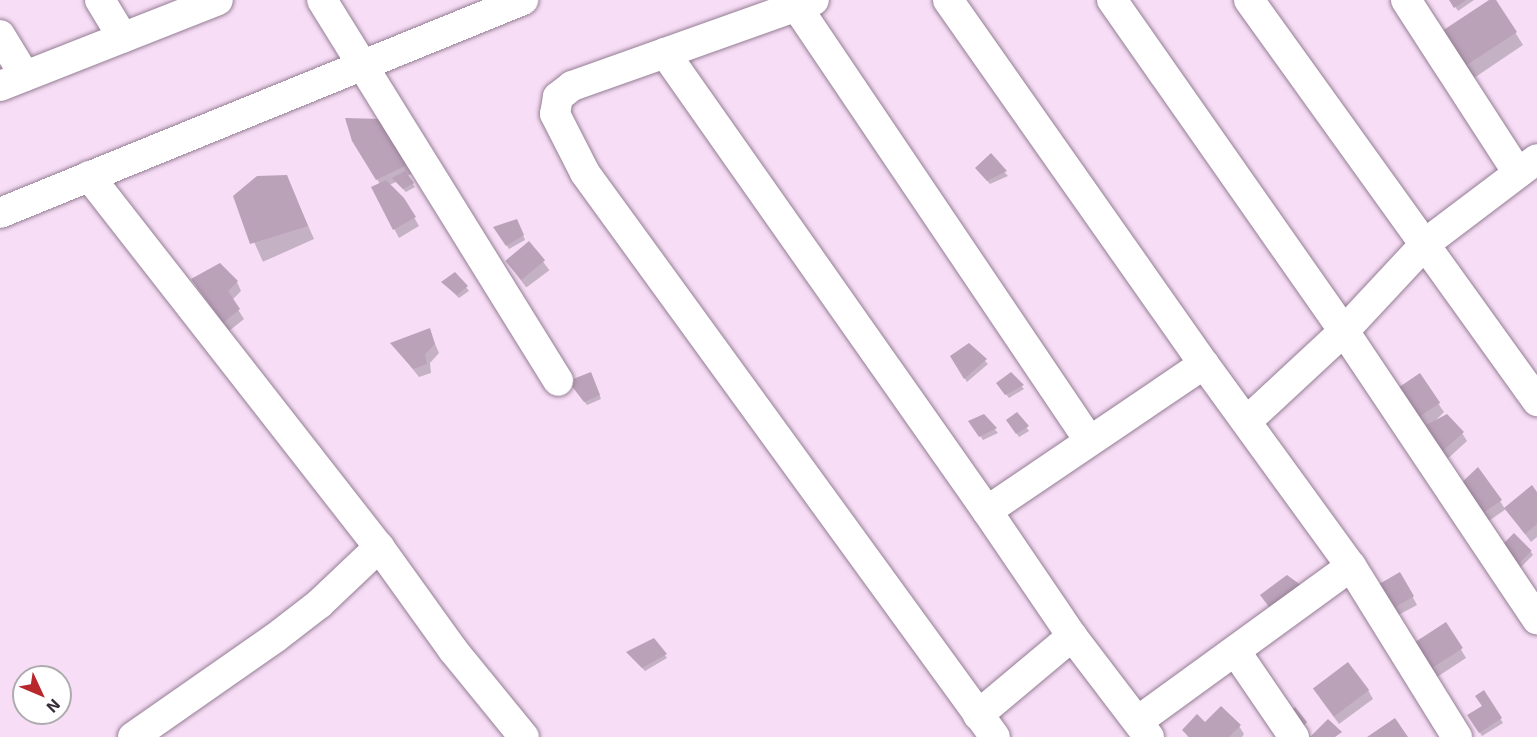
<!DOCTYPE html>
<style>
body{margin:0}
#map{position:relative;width:1537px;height:737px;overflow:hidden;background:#f7def6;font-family:"Exo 2",sans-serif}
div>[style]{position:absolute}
.shadow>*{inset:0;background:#0003;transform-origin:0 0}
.building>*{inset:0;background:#baa2b9;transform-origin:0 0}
.roads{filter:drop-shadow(0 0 2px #947e94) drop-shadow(0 0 2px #947e94)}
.minor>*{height:30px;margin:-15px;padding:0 15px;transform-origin:15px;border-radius:15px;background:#fff}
span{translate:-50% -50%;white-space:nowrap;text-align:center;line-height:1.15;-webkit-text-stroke:6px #fff;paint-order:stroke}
.north{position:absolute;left:12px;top:665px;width:60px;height:60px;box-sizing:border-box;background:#fff;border:2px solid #aeabae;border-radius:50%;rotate:134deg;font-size:16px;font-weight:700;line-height:24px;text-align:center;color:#352c35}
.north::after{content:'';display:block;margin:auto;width:21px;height:27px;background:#b7272b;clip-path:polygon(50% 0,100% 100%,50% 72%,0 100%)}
</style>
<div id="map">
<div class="shadow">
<div style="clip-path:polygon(1451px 0,1474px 0,1458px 11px)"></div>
<div style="clip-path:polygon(1492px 0,1495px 0,1523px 45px,1468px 82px,1445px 48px)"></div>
<div style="clip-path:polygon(382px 121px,414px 173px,407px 176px,415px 187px,406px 192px,396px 182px,389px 185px,403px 198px,419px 226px,399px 238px,373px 188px,380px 184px,353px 140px)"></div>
<div style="clip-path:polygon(990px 156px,1008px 176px,990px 184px,977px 169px)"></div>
<div style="left:286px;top:176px;width:69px;height:56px;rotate:66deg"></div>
<div style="clip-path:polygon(519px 225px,525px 240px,509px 249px,496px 227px)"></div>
<div style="left:529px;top:243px;width:34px;height:29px;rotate:53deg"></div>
<div style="clip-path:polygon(237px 282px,241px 291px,232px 300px,244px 319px,229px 331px,198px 288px)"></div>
<div style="clip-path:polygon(443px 283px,466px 287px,469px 291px,459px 298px)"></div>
<div style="clip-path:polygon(429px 330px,439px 353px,430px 363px,431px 373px,419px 377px,392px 343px)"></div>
<div style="clip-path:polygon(969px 345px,988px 364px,967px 382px,952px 356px)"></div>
<div style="clip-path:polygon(1011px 374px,1024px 389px,1009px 398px,1000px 387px)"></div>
<div style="clip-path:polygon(1419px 375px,1444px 412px,1433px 423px,1462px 433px,1467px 441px,1443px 463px,1417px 431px)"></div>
<div style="clip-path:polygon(593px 378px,601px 399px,587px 405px,572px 386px)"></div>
<div style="clip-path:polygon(1017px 414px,1029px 431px,1019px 437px,1010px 424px)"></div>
<div style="clip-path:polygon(984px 416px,998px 433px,983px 440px,971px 422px)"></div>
<div style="clip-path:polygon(1458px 489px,1500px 501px,1505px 509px,1537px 494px,1537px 537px,1531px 542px,1506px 509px,1480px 527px)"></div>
<div style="clip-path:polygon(1531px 552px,1533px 555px,1519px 569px,1503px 553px)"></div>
<div style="clip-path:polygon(1400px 574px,1417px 605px,1391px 619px)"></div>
<div style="clip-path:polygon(1446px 624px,1466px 658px,1428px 683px,1412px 658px)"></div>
<div style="clip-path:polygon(628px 653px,665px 655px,667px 658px,645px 671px)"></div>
<div style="clip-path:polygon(1368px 690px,1373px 699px,1339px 724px,1320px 698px)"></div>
<div style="clip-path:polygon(1483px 692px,1503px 723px,1482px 736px,1469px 716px,1484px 707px)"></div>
<div style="clip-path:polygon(1205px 724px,1239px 726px,1244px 734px,1242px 737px,1188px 737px,1184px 730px)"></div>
</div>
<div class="building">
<div style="clip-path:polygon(1449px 0,1466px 0,1454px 8px)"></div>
<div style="clip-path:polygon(1489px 0,1496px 0,1517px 32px,1459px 70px,1436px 35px)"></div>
<div style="clip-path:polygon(345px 118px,383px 119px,411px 163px,376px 180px,352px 141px)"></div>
<div style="clip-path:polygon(991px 153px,1007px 171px,987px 181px,975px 168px)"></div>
<div style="clip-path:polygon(405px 171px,414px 183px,403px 189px,392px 178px)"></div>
<div style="clip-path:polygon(287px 175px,308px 226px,250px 244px,233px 196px,257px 176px)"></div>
<div style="clip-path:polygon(386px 180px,404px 198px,416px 217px,393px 230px,371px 187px)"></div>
<div style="clip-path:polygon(517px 219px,524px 235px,506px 246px,493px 227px)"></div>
<div style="left:529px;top:241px;width:25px;height:31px;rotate:50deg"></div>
<div style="clip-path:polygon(220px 263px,238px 281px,228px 291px,240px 309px,223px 323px,191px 279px)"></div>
<div style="clip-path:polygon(455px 272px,468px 286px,457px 295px,441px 282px)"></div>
<div style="clip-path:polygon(430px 328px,435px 344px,425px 354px,427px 364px,413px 369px,390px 343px)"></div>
<div style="clip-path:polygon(969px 343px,987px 359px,964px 379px,950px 356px)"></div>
<div style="clip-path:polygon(591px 372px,600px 395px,584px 402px,568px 381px)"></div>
<div style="clip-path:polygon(1011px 372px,1024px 385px,1005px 395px,996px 383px)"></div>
<div style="left:1420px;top:373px;width:36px;height:36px;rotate:56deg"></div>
<div style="clip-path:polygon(1017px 412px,1029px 426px,1016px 434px,1006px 420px)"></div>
<div style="clip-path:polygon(984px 414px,997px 428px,979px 437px,968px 421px)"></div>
<div style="clip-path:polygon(1447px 414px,1464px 432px,1437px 456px,1415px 431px)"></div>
<div style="clip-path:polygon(1478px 467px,1502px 500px,1474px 519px,1456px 488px)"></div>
<div style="clip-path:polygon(1532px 485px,1537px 492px,1537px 524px,1525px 534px,1504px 508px)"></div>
<div style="left:1514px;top:533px;width:25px;height:22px;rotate:45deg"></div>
<div style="left:1400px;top:572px;width:28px;height:32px;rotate:60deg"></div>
<div style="clip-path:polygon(1287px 575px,1309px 591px,1276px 616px,1260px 595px)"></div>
<div style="left:1446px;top:622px;width:31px;height:49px;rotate:57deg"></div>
<div style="clip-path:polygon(654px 638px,667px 654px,642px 668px,626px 652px)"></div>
<div style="left:1348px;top:662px;width:35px;height:44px;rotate:53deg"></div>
<div style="clip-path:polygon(1484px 690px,1502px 718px,1479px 733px,1467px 715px,1482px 706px,1475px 696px)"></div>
<div style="clip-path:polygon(1221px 706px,1241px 725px,1229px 737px,1189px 737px,1182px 730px,1197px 714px,1205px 722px)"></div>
<div style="clip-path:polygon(1295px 707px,1307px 722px,1299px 731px,1284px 716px)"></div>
<div style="clip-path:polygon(1395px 718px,1408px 737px,1367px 737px)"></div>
<div style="clip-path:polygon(1328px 719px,1342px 732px,1335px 737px,1310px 737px)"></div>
</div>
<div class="roads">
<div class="minor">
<div style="left:100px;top:0;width:44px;rotate:58.8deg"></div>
<div style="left:322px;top:0;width:448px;rotate:58.2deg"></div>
<div style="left:948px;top:0;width:445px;rotate:54.9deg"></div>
<div style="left:1204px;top:364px;width:262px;rotate:145.9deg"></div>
<div style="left:987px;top:511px;width:560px;rotate:-125.11deg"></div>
<div style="left:665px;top:53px;width:99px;rotate:160.5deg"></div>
<div style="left:572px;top:86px;width:18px;rotate:142deg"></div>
<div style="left:558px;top:97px;width:17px;rotate:100deg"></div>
<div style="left:555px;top:114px;width:66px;rotate:63deg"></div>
<div style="left:585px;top:173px;width:697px;rotate:53.98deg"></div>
<div style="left:1112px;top:0;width:404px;rotate:55deg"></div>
<div style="left:1344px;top:331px;width:347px;rotate:56.2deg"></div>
<div style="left:1249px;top:0;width:494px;rotate:54.3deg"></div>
<div style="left:1406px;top:0;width:206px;rotate:57.1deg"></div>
<div style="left:797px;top:7px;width:522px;rotate:56.01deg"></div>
<div style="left:0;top:35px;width:48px;rotate:58.6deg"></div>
<div style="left:665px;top:53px;width:158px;rotate:-19.6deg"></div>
<div style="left:0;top:86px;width:234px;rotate:-21.5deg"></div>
<div style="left:89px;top:176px;width:471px;rotate:52deg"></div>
<div style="left:379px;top:547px;width:127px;rotate:54.3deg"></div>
<div style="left:453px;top:650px;width:112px;rotate:50.8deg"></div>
<div style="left:0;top:213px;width:565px;rotate:-22.16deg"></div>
<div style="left:1204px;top:364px;width:250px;rotate:54deg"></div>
<div style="left:1351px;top:566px;width:201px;rotate:58.2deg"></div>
<div style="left:1247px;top:421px;width:132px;rotate:-42.9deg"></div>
<div style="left:1344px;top:331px;width:120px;rotate:-47deg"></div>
<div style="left:1426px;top:243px;width:139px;rotate:-37.1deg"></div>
<div style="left:987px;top:511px;width:151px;rotate:55.8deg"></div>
<div style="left:1072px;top:636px;width:127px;rotate:52.7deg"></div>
<div style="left:1236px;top:652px;width:103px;rotate:55.7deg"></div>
<div style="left:978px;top:715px;width:123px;rotate:-40deg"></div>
<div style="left:1138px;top:721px;width:263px;rotate:-36deg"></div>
<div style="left:133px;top:737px;width:173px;rotate:-34.9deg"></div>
<div style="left:275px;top:638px;width:56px;rotate:-37.7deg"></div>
<div style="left:319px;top:604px;width:83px;rotate:-43.5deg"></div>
</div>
</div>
<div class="north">N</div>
</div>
